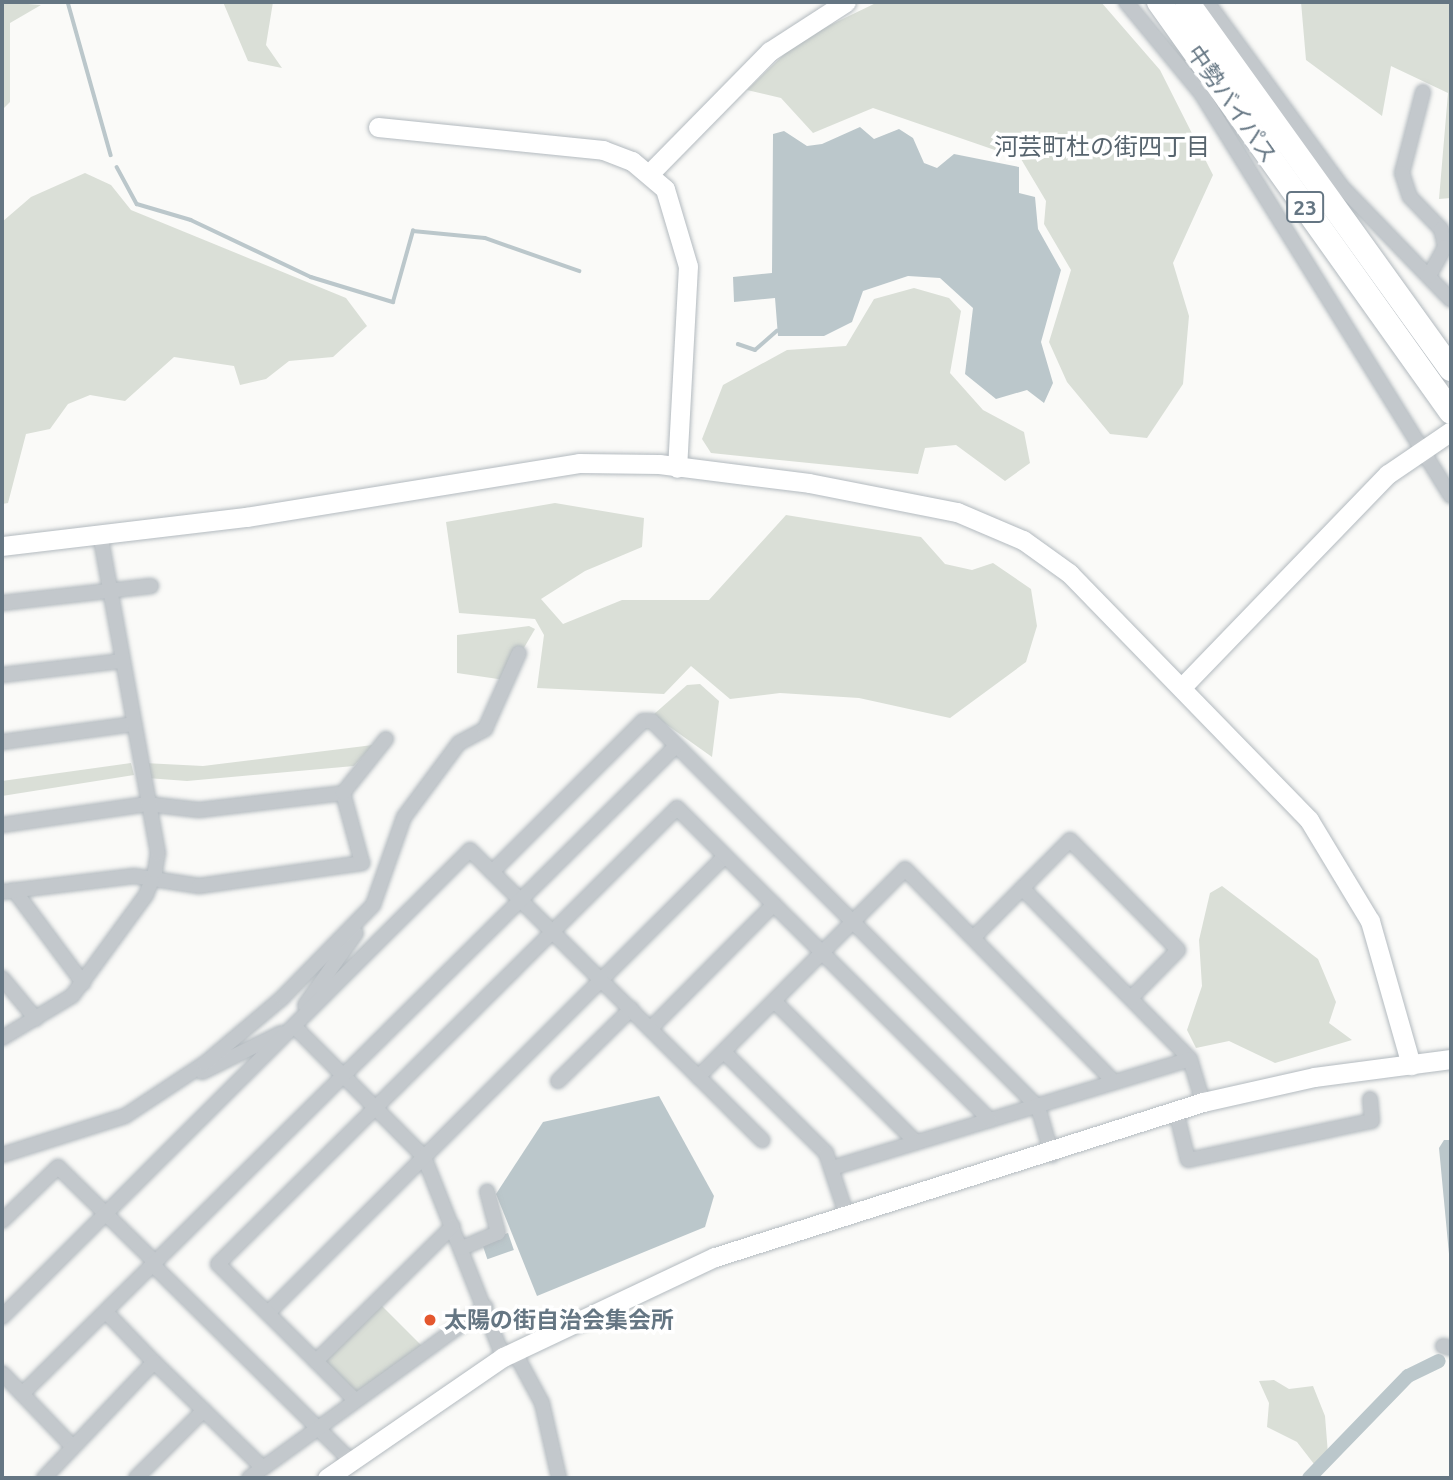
<!DOCTYPE html>
<meta charset="utf-8">
<style>
body{margin:0}
#map{position:relative;width:1453px;height:1480px;overflow:hidden;background:#fafaf8;font-family:Ubuntu,"Noto Sans JP",sans-serif}
div>[style]{position:absolute}
.green>*{inset:0;background:#dadfd7}
.water>*{inset:0;background:#bbc7cb;transform-origin:0 0}
.stream>*{height:3.5px;margin:-1.75px;padding:0 1.75px;transform-origin:1.75px;border-radius:1.75px;background:#bbc7cb}
.canal>*{height:14px;margin:-7px;padding:0 7px;transform-origin:7px;border-radius:7px;background:#bbc7cb}
.roads{filter:drop-shadow(0 0 2px #b3babf) drop-shadow(0 0 2px #b3babf)}
.street>*{height:14px;margin:-7px;padding:0 7px;transform-origin:7px;border-radius:7px;background:#c3c8cc}
.secondary>*{height:19px;margin:-9.5px;padding:0 9.5px;transform-origin:9.5px;border-radius:9.5px;background:#fff}
.highway>*{height:24px;margin:-12px;padding:0 12px;transform-origin:12px;border-radius:12px;background:#fff}
.dots>*{width:19px;height:19px;translate:-50% -50%;box-sizing:border-box;border:4px solid #fff;border-radius:50%}
span{translate:-50% -50%;white-space:nowrap;text-align:center;line-height:1.15;-webkit-text-stroke:7px #fff;paint-order:stroke}
.shield-label span{padding:2px 5px;background:#fff;border:2px solid;border-radius:5px;-webkit-text-stroke-width:0}
.shield-label{font-size:21px;color:#657683;font-weight:700}
.street-label{font-size:23px;color:#657683}
.poi-label{font-size:23px;color:#657683;font-weight:700}
.left{translate:0 -50%;text-align:left}
.neighbourhood-label{font-size:24px;color:#57646e}
.frame{position:absolute;inset:0;border:4px solid #657683;pointer-events:none}
</style>
<div id="map">
<div class="green">
<div style="clip-path:polygon(2px 2px,41px 5px,10px 23px,10px 102px,2px 110px)"></div>
<div style="clip-path:polygon(223px 2px,273px 2px,266px 45px,282px 68px,248px 61px)"></div>
<div style="clip-path:polygon(878px 2px,1101px 2px,1160px 70px,1213px 175px,1173px 263px,1189px 316px,1183px 384px,1147px 438px,1110px 434px,1067px 382px,1049px 342px,1071px 270px,1044px 224px,1046px 201px,1021px 159px,873px 108px,813px 133px,781px 98px,747px 90px,799px 40px)"></div>
<div style="clip-path:polygon(1301px 2px,1451px 2px,1451px 198px,1439px 199px,1448px 93px,1391px 66px,1382px 116px,1306px 60px)"></div>
<div style="clip-path:polygon(85px 173px,111px 185px,131px 210px,346px 298px,367px 326px,333px 357px,289px 361px,266px 379px,240px 385px,234px 366px,174px 357px,125px 401px,90px 395px,68px 404px,50px 429px,26px 434px,8px 503px,2px 504px,2px 222px,31px 197px)"></div>
<div style="clip-path:polygon(914px 288px,949px 298px,961px 311px,950px 373px,983px 410px,1024px 432px,1030px 463px,1005px 481px,956px 445px,925px 448px,918px 474px,711px 453px,702px 439px,723px 385px,787px 350px,846px 346px,874px 299px)"></div>
<div style="clip-path:polygon(555px 503px,644px 518px,642px 547px,585px 571px,541px 599px,563px 624px,622px 600px,709px 600px,786px 515px,921px 537px,945px 564px,972px 570px,993px 563px,1031px 589px,1037px 626px,1026px 662px,950px 718px,859px 698px,780px 693px,730px 699px,691px 666px,664px 694px,537px 688px,544px 635px,535px 619px,459px 613px,446px 522px)"></div>
<div style="clip-path:polygon(529px 626px,535px 629px,505px 680px,457px 673px,457px 635px)"></div>
<div style="clip-path:polygon(700px 684px,719px 701px,712px 757px,653px 715px,687px 685px)"></div>
<div style="clip-path:polygon(373px 745px,354px 766px,187px 781px,147px 778px,144px 763px,203px 766px)"></div>
<div style="clip-path:polygon(131px 763px,134px 775px,2px 796px,2px 781px)"></div>
<div style="clip-path:polygon(1222px 886px,1318px 959px,1336px 1002px,1329px 1023px,1352px 1040px,1275px 1063px,1229px 1041px,1196px 1048px,1187px 1030px,1202px 986px,1199px 940px,1210px 893px)"></div>
<div style="clip-path:polygon(378px 1302px,424px 1348px,355px 1398px,318px 1361px)"></div>
<div style="clip-path:polygon(1274px 1380px,1289px 1389px,1313px 1386px,1325px 1416px,1328px 1454px,1314px 1464px,1297px 1442px,1267px 1427px,1269px 1403px,1259px 1381px)"></div>
</div>
<div class="water">
<div style="clip-path:polygon(860px 127px,874px 139px,899px 129px,913px 138px,924px 163px,937px 168px,954px 154px,1019px 167px,1019px 193px,1035px 197px,1038px 229px,1061px 270px,1041px 342px,1053px 383px,1044px 403px,1027px 390px,996px 399px,965px 374px,973px 308px,940px 278px,908px 276px,863px 291px,852px 322px,824px 336px,778px 336px,775px 298px,734px 302px,733px 277px,772px 273px,773px 134px,784px 131px,807px 146px,822px 144px)"></div>
<div style="clip-path:polygon(659px 1096px,714px 1196px,705px 1227px,537px 1296px,496px 1194px,543px 1122px)"></div>
<div style="clip-path:polygon(1444px 1140px,1451px 1140px,1451px 1275px,1439px 1148px)"></div>
<div style="left:508px;top:1233px;width:18px;height:28px;rotate:71deg"></div>
</div>
<div class="stream">
<div style="left:68px;top:2px;width:159px;rotate:74.3deg"></div>
<div style="left:117px;top:167px;width:42px;rotate:61.6deg"></div>
<div style="left:137px;top:204px;width:56px;rotate:16.5deg"></div>
<div style="left:191px;top:220px;width:133px;rotate:25.4deg"></div>
<div style="left:311px;top:277px;width:86px;rotate:17deg"></div>
<div style="left:393px;top:302px;width:74px;rotate:-74.3deg"></div>
<div style="left:413px;top:231px;width:72px;rotate:5.6deg"></div>
<div style="left:485px;top:238px;width:100px;rotate:19.3deg"></div>
<div style="left:738px;top:344px;width:18px;rotate:19deg"></div>
<div style="left:755px;top:350px;width:29px;rotate:-41deg"></div>
</div>
<div class="canal">
<div style="left:1309px;top:1478px;width:142px;rotate:-45.9deg"></div>
<div style="left:1408px;top:1376px;width:34px;rotate:-26deg"></div>
</div>
<div class="roads">
<div class="street">
<div style="left:1126px;top:2px;width:118px;rotate:50.5deg"></div>
<div style="left:1201px;top:93px;width:474px;rotate:58.2deg"></div>
<div style="left:1207px;top:2px;width:228px;rotate:53.9deg"></div>
<div style="left:1341px;top:186px;width:158px;rotate:46deg"></div>
<div style="left:1423px;top:92px;width:84px;rotate:104.5deg"></div>
<div style="left:1402px;top:173px;width:25px;rotate:72deg"></div>
<div style="left:1410px;top:197px;width:45px;rotate:45.9deg"></div>
<div style="left:1441px;top:229px;width:18px;rotate:77deg"></div>
<div style="left:1445px;top:247px;width:33px;rotate:119deg"></div>
<div style="left:2px;top:603px;width:150px;rotate:-6.5deg"></div>
<div style="left:2px;top:675px;width:121px;rotate:-6.7deg"></div>
<div style="left:2px;top:742px;width:132px;rotate:-7.8deg"></div>
<div style="left:2px;top:825px;width:147px;rotate:-8.2deg"></div>
<div style="left:147px;top:804px;width:52px;rotate:6.6deg"></div>
<div style="left:199px;top:810px;width:145px;rotate:-6.7deg"></div>
<div style="left:492px;top:872px;width:214px;rotate:-45deg"></div>
<div style="left:643px;top:721px;width:9px"></div>
<div style="left:652px;top:721px;width:546px;rotate:45deg"></div>
<div style="left:1038px;top:1107px;width:50px;rotate:73.7deg"></div>
<div style="left:1022px;top:888px;width:240px;rotate:45.5deg"></div>
<div style="left:1190px;top:1059px;width:45px;rotate:73.2deg"></div>
<div style="left:14px;top:890px;width:116px;rotate:53.4deg"></div>
<div style="left:2px;top:892px;width:133px;rotate:-6.9deg"></div>
<div style="left:134px;top:876px;width:66px;rotate:8.7deg"></div>
<div style="left:199px;top:886px;width:165px;rotate:-8deg"></div>
<div style="left:362px;top:863px;width:73px;rotate:-105.2deg"></div>
<div style="left:343px;top:793px;width:69px;rotate:-51.5deg"></div>
<div style="left:974px;top:937px;width:136px;rotate:-45.3deg"></div>
<div style="left:1070px;top:840px;width:154px;rotate:45.5deg"></div>
<div style="left:1178px;top:950px;width:67px;rotate:134.4deg"></div>
<div style="left:2px;top:978px;width:53px;rotate:50.3deg"></div>
<div style="left:775px;top:1002px;width:199px;rotate:44.8deg"></div>
<div style="left:305px;top:1005px;width:88px;rotate:-54.7deg"></div>
<div style="left:294px;top:1026px;width:185px;rotate:45.2deg"></div>
<div style="left:424px;top:1157px;width:215px;rotate:68.4deg"></div>
<div style="left:650px;top:1029px;width:176px;rotate:-45.2deg"></div>
<div style="left:2px;top:1038px;width:82px;rotate:-31deg"></div>
<div style="left:72px;top:996px;width:125px;rotate:-53.8deg"></div>
<div style="left:146px;top:895px;width:26px;rotate:-69deg"></div>
<div style="left:155px;top:871px;width:18px;rotate:-81deg"></div>
<div style="left:158px;top:853px;width:324px;rotate:-100.3deg"></div>
<div style="left:724px;top:1052px;width:144px;rotate:44.7deg"></div>
<div style="left:826px;top:1153px;width:63px;rotate:71.6deg"></div>
<div style="left:202px;top:1072px;width:88px;rotate:-26.3deg"></div>
<div style="left:698px;top:1077px;width:293px;rotate:-45.1deg"></div>
<div style="left:905px;top:869px;width:298px;rotate:45.5deg"></div>
<div style="left:558px;top:1081px;width:103px;rotate:-44.6deg"></div>
<div style="left:1176px;top:1111px;width:50px;rotate:76.2deg"></div>
<div style="left:1188px;top:1160px;width:188px;rotate:-12deg"></div>
<div style="left:1372px;top:1121px;width:22px;rotate:-95deg"></div>
<div style="left:2px;top:1155px;width:129px;rotate:-17.6deg"></div>
<div style="left:125px;top:1116px;width:95px;rotate:-33.4deg"></div>
<div style="left:204px;top:1064px;width:102px;rotate:-40.2deg"></div>
<div style="left:282px;top:998px;width:130px;rotate:-45.6deg"></div>
<div style="left:373px;top:905px;width:93px;rotate:-70.6deg"></div>
<div style="left:404px;top:817px;width:92px;rotate:-53.4deg"></div>
<div style="left:459px;top:743px;width:30px;rotate:-28deg"></div>
<div style="left:485px;top:729px;width:83px;rotate:-65.9deg"></div>
<div style="left:832px;top:1168px;width:374px;rotate:-16.9deg"></div>
<div style="left:2px;top:1221px;width:78px;rotate:-44deg"></div>
<div style="left:58px;top:1167px;width:136px;rotate:44.4deg"></div>
<div style="left:462px;top:1248px;width:39px;rotate:-23deg"></div>
<div style="left:498px;top:1233px;width:43px;rotate:-104.7deg"></div>
<div style="left:152px;top:1264px;width:279px;rotate:44.7deg"></div>
<div style="left:106px;top:1312px;width:69px;rotate:46.2deg"></div>
<div style="left:268px;top:1313px;width:646px;rotate:-45deg"></div>
<div style="left:2px;top:1317px;width:661px;rotate:-44.94deg"></div>
<div style="left:470px;top:850px;width:412px;rotate:44.8deg"></div>
<div style="left:1443px;top:1346px;width:8px;rotate:14deg"></div>
<div style="left:514px;top:1351px;width:59px;rotate:61.7deg"></div>
<div style="left:542px;top:1403px;width:77px;rotate:77.2deg"></div>
<div style="left:316px;top:1361px;width:192px;rotate:-44.6deg"></div>
<div style="left:2px;top:1373px;width:100px;rotate:46.2deg"></div>
<div style="left:22px;top:1394px;width:921px;rotate:-44.74deg"></div>
<div style="left:355px;top:1400px;width:193px;rotate:-135.2deg"></div>
<div style="left:218px;top:1264px;width:647px;rotate:-44.81deg"></div>
<div style="left:677px;top:808px;width:442px;rotate:44.9deg"></div>
<div style="left:44px;top:1478px;width:160px;rotate:-46.5deg"></div>
<div style="left:154px;top:1362px;width:151px;rotate:44.2deg"></div>
<div style="left:136px;top:1478px;width:96px;rotate:-45deg"></div>
<div style="left:249px;top:1478px;width:292px;rotate:-35.8deg"></div>
</div>
<div class="secondary">
<div style="left:378px;top:127px;width:226px;rotate:5.8deg"></div>
<div style="left:603px;top:150px;width:31px;rotate:21deg"></div>
<div style="left:632px;top:161px;width:43px;rotate:40.3deg"></div>
<div style="left:665px;top:189px;width:80px;rotate:73.4deg"></div>
<div style="left:688px;top:266px;width:202px;rotate:93.1deg"></div>
<div style="left:650px;top:173px;width:171px;rotate:-45.5deg"></div>
<div style="left:770px;top:51px;width:90px;rotate:-32.8deg"></div>
<div style="left:2px;top:546px;width:246px;rotate:-6.8deg"></div>
<div style="left:246px;top:517px;width:337px;rotate:-9.2deg"></div>
<div style="left:579px;top:463px;width:80px;rotate:0.7deg"></div>
<div style="left:659px;top:464px;width:151px;rotate:7.2deg"></div>
<div style="left:809px;top:483px;width:151px;rotate:11.1deg"></div>
<div style="left:957px;top:512px;width:72px;rotate:23deg"></div>
<div style="left:1023px;top:540px;width:57px;rotate:35.7deg"></div>
<div style="left:1069px;top:573px;width:344px;rotate:45.8deg"></div>
<div style="left:1309px;top:820px;width:118px;rotate:58.9deg"></div>
<div style="left:1370px;top:921px;width:150px;rotate:74.1deg"></div>
<div style="left:1182px;top:687px;width:296px;rotate:-46deg"></div>
<div style="left:1388px;top:474px;width:76px;rotate:-34.3deg"></div>
<div style="left:327px;top:1478px;width:214px;rotate:-34.5deg"></div>
<div style="left:503px;top:1357px;width:234px;rotate:-25.3deg"></div>
<div style="left:715px;top:1257px;width:512px;rotate:-17.62deg"></div>
<div style="left:1203px;top:1102px;width:114px;rotate:-12.7deg"></div>
<div style="left:1314px;top:1077px;width:138px;rotate:-7.5deg"></div>
</div>
<div class="highway">
<div style="left:1159px;top:2px;width:503px;rotate:54.54deg"></div>
<div style="left:1187px;top:2px;width:452px;rotate:54.3deg"></div>
</div>
</div>
<div class="dots">
<div style="left:430px;top:1320px;background:#e4572e"></div>
</div>
<div class="shield-label">
<span style="left:1305px;top:207px">23</span>
</div>
<div class="street-label">
<span style="left:1232px;top:104px;rotate:55deg">中勢バイパス</span>
</div>
<div class="poi-label">
<span class="left" style="left:444px;top:1320px">太陽の街自治会集会所</span>
</div>
<div class="neighbourhood-label">
<span style="left:1102px;top:147px">河芸町杜の街四丁目</span>
</div>
<div class="frame"></div>
</div>
